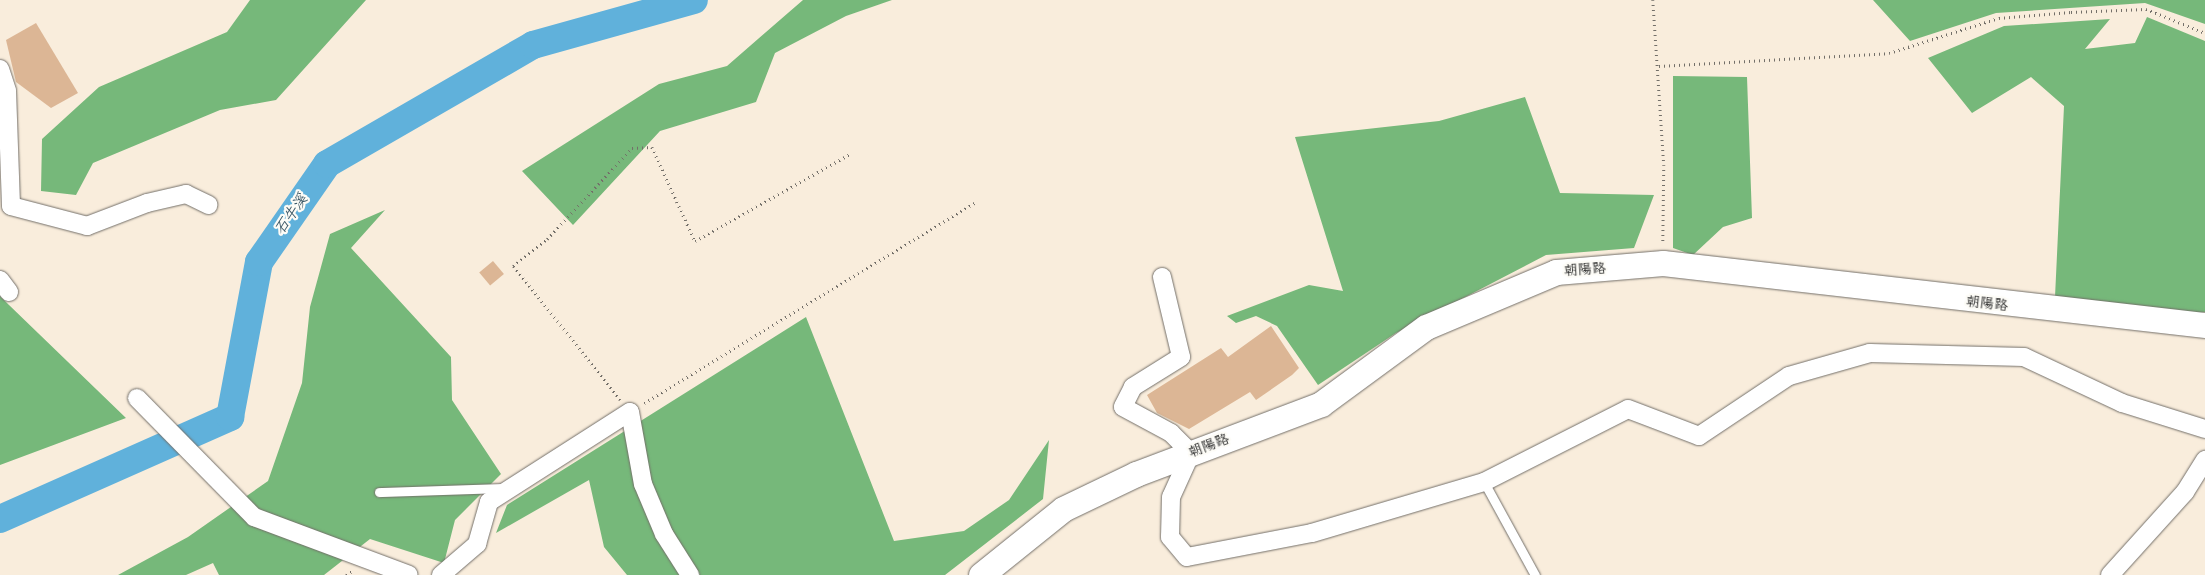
<!DOCTYPE html>
<meta charset="utf-8">
<style>
body{margin:0}
#map{position:relative;width:2205px;height:575px;overflow:hidden;background:#f9eddc;font-family:Kalam,"LXGW WenKai TC",sans-serif}
div>[style]{position:absolute}
.forest>*{inset:0;background:#76b87a}
.river>*{height:28px;margin:-14px;padding:0 14px;transform-origin:14px;border-radius:14px;background:#60b1db}
.building>*{inset:0;background:#dcb695;transform-origin:0 0}
.path>*{height:2.5px;margin-top:-1.25px;transform-origin:0;background:repeating-linear-gradient(90deg,#736f69 0 1px,transparent 0 5px)}
.roads{filter:drop-shadow(0 0 1px #736f69) drop-shadow(0 0 1px #736f69)}
.lane>*{height:9px;margin:-4.5px;padding:0 4.5px;transform-origin:4.5px;border-radius:4.5px;background:#fff}
.street>*{height:18px;margin:-9px;padding:0 9px;transform-origin:9px;border-radius:9px;background:#fff}
.secondary>*{height:25px;margin:-12.5px;padding:0 12.5px;transform-origin:12.5px;border-radius:12.5px;background:#fff}
span{translate:-50% -50%;white-space:nowrap;text-align:center;line-height:1.15;-webkit-text-stroke:4.5px #fdfcf7;paint-order:stroke}
.street-label{font-size:14px;color:#2b2b2b}
.water-label{font-size:15px;color:#3e5a69;font-style:italic}
</style>
<div id="map">
<div class="forest">
<div style="clip-path:polygon(250px 0,366px 0,276px 100px,220px 110px,93px 163px,76px 195px,41px 191px,42px 139px,99px 87px,227px 32px)"></div>
<div style="clip-path:polygon(803px 0,892px 0,846px 16px,775px 53px,756px 102px,660px 131px,573px 225px,522px 171px,659px 84px,727px 66px)"></div>
<div style="clip-path:polygon(1873px 0,2205px 0,2205px 24px,2145px 3px,1996px 13px,1910px 41px)"></div>
<div style="clip-path:polygon(2147px 17px,2205px 41px,2205px 312px,2190px 314px,2055px 297px,2064px 106px,2031px 77px,1972px 113px,1928px 58px,2004px 26px,2110px 19px,2085px 49px,2135px 43px)"></div>
<div style="clip-path:polygon(1673px 76px,1747px 77px,1752px 218px,1723px 227px,1693px 255px,1673px 248px)"></div>
<div style="clip-path:polygon(1525px 97px,1560px 193px,1654px 195px,1634px 248px,1546px 255px,1396px 333px,1318px 385px,1277px 326px,1256px 316px,1236px 323px,1227px 316px,1309px 285px,1343px 291px,1295px 137px,1439px 121px)"></div>
<div style="clip-path:polygon(385px 210px,351px 248px,451px 357px,452px 400px,501px 474px,455px 520px,444px 563px,370px 539px,324px 575px,219px 575px,213px 563px,186px 575px,118px 575px,188px 537px,268px 481px,302px 383px,310px 307px,330px 234px)"></div>
<div style="clip-path:polygon(0 296px,9px 305px,126px 418px,0 465px)"></div>
<div style="clip-path:polygon(806px 317px,894px 541px,964px 531px,1009px 500px,1049px 440px,1043px 499px,945px 575px,627px 575px,604px 547px,589px 480px,496px 533px,507px 505px)"></div>
</div>
<div class="river">
<div style="left:0;top:519px;width:252px;rotate:-23.9deg"></div>
<div style="left:230px;top:417px;width:158px;rotate:-79.4deg"></div>
<div style="left:259px;top:262px;width:119px;rotate:-55.2deg"></div>
<div style="left:327px;top:164px;width:238px;rotate:-30deg"></div>
<div style="left:533px;top:45px;width:167px;rotate:-15.6deg"></div>
</div>
<div class="building">
<div style="clip-path:polygon(36px 23px,78px 93px,51px 108px,16px 82px,6px 40px)"></div>
<div style="left:493px;top:261px;width:17px;height:18px;rotate:50deg"></div>
<div style="clip-path:polygon(1271px 326px,1299px 368px,1292px 375px,1256px 400px,1250px 392px,1189px 429px,1157px 413px,1147px 395px,1221px 348px,1228px 357px)"></div>
</div>
<div class="path">
<div style="left:1653px;top:0;width:165px;rotate:86.2deg"></div>
<div style="left:1664px;top:165px;width:79px;rotate:90.7deg"></div>
<div style="left:1659px;top:66px;width:230px;rotate:-3.2deg"></div>
<div style="left:1889px;top:53px;width:115px;rotate:-17.7deg"></div>
<div style="left:1999px;top:18px;width:72px;rotate:-4.8deg"></div>
<div style="left:2071px;top:12px;width:75px;rotate:-2.3deg"></div>
<div style="left:2146px;top:9px;width:64px;rotate:22.1deg"></div>
<div style="left:620px;top:400px;width:171px;rotate:-128.6deg"></div>
<div style="left:513px;top:266px;width:43px;rotate:-38.5deg"></div>
<div style="left:547px;top:239px;width:125px;rotate:-47deg"></div>
<div style="left:632px;top:148px;width:20px;rotate:-3deg"></div>
<div style="left:652px;top:147px;width:103px;rotate:65.4deg"></div>
<div style="left:695px;top:241px;width:178px;rotate:-29.3deg"></div>
<div style="left:644px;top:403px;width:388px;rotate:-31.2deg"></div>
<div style="left:346px;top:575px;width:7px;rotate:-34deg"></div>
</div>
<div class="roads">
<div class="lane">
<div style="left:1484px;top:482px;width:106px;rotate:61.3deg"></div>
<div style="left:379px;top:492px;width:127px;rotate:-1.8deg"></div>
</div>
<div class="street">
<div style="left:0;top:69px;width:23px;rotate:72deg"></div>
<div style="left:7px;top:91px;width:115px;rotate:88deg"></div>
<div style="left:11px;top:206px;width:79px;rotate:14.7deg"></div>
<div style="left:87px;top:226px;width:64px;rotate:-21deg"></div>
<div style="left:147px;top:203px;width:40px;rotate:-13deg"></div>
<div style="left:186px;top:194px;width:25px;rotate:26deg"></div>
<div style="left:1162px;top:277px;width:82px;rotate:76.6deg"></div>
<div style="left:1181px;top:357px;width:57px;rotate:148deg"></div>
<div style="left:1133px;top:387px;width:22px;rotate:117deg"></div>
<div style="left:1123px;top:407px;width:55px;rotate:28.4deg"></div>
<div style="left:1171px;top:433px;width:28px;rotate:45deg"></div>
<div style="left:1191px;top:453px;width:48px;rotate:114.4deg"></div>
<div style="left:1171px;top:497px;width:40px;rotate:91.4deg"></div>
<div style="left:1170px;top:537px;width:26px;rotate:50deg"></div>
<div style="left:1187px;top:557px;width:127px;rotate:-10.9deg"></div>
<div style="left:1312px;top:533px;width:179px;rotate:-16.5deg"></div>
<div style="left:1484px;top:482px;width:161px;rotate:-26.9deg"></div>
<div style="left:1628px;top:409px;width:76px;rotate:20.8deg"></div>
<div style="left:1699px;top:436px;width:108px;rotate:-33.7deg"></div>
<div style="left:1789px;top:376px;width:84px;rotate:-15.9deg"></div>
<div style="left:1870px;top:353px;width:154px;rotate:1.5deg"></div>
<div style="left:2024px;top:357px;width:108px;rotate:25.1deg"></div>
<div style="left:2122px;top:403px;width:87px;rotate:17.4deg"></div>
<div style="left:0;top:280px;width:15px;rotate:53deg"></div>
<div style="left:137px;top:398px;width:167px;rotate:45.5deg"></div>
<div style="left:254px;top:517px;width:165px;rotate:20.5deg"></div>
<div style="left:441px;top:575px;width:48px;rotate:-40.7deg"></div>
<div style="left:477px;top:544px;width:44px;rotate:-74.1deg"></div>
<div style="left:489px;top:502px;width:167px;rotate:-32.6deg"></div>
<div style="left:630px;top:412px;width:73px;rotate:79.8deg"></div>
<div style="left:643px;top:484px;width:54px;rotate:67.2deg"></div>
<div style="left:664px;top:534px;width:49px;rotate:57.6deg"></div>
<div style="left:2110px;top:575px;width:112px;rotate:-47.9deg"></div>
<div style="left:2185px;top:492px;width:38px;rotate:-58deg"></div>
</div>
<div class="secondary">
<div style="left:981px;top:575px;width:105px;rotate:-38.8deg"></div>
<div style="left:1063px;top:509px;width:81px;rotate:-25.6deg"></div>
<div style="left:1136px;top:474px;width:198px;rotate:-20.7deg"></div>
<div style="left:1321px;top:404px;width:130px;rotate:-36.3deg"></div>
<div style="left:1426px;top:327px;width:141px;rotate:-22.9deg"></div>
<div style="left:1556px;top:272px;width:107px;rotate:-4.8deg"></div>
<div style="left:1663px;top:263px;width:546px;rotate:6.53deg"></div>
</div>
</div>
<div class="street-label">
<span style="left:1585px;top:270px;rotate:-4deg">朝陽路</span>
<span style="left:1987px;top:304px;rotate:6deg">朝陽路</span>
<span style="left:1209px;top:446px;rotate:-21deg">朝陽路</span>
</div>
<div class="water-label">
<span style="left:292px;top:215px;rotate:-55deg">石牛溪</span>
</div>
</div>
